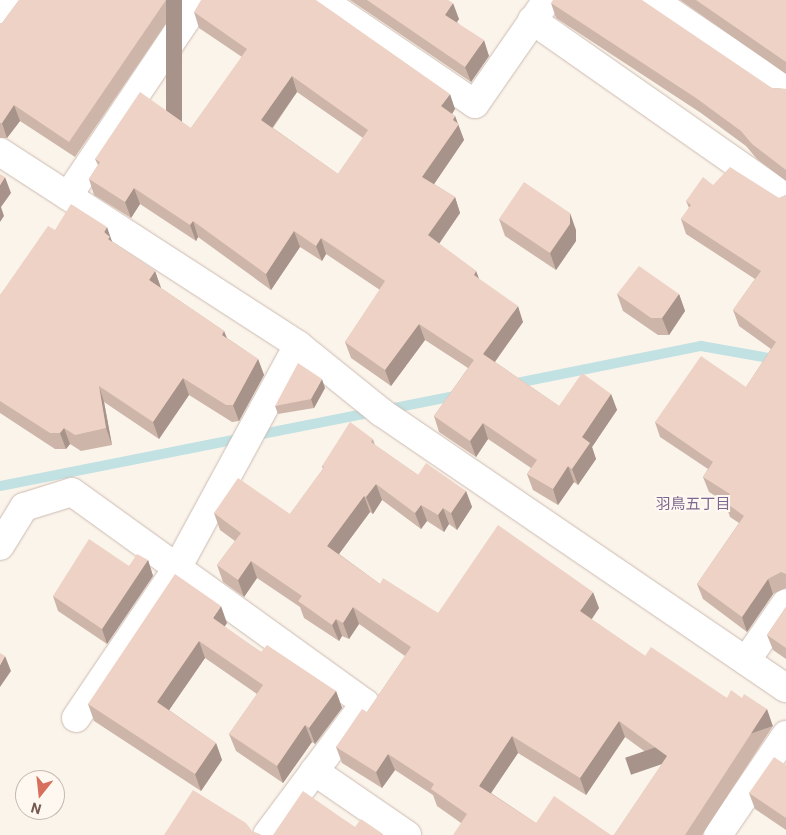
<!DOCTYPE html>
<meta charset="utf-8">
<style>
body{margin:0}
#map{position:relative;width:786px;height:835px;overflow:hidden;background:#fbf4eb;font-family:Roboto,"Noto Sans JP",sans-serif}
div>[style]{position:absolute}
.stream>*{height:10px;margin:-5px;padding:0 5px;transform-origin:5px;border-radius:5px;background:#c1e1e3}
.roads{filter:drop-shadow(0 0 1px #ccbbb1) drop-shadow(0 0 1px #ccbbb1)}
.minor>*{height:28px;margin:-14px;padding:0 14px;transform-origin:14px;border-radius:14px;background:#fff}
.wall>*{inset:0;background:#cdb5a9}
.shaded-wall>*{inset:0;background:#a7938a;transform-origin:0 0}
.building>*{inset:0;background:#eed2c5}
span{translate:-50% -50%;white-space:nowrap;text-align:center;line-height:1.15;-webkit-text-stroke:4px #fef8f1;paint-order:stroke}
.neighbourhood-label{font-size:15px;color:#7f688f}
.north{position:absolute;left:15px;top:770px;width:50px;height:50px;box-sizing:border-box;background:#fef8f1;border:1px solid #c7b9b1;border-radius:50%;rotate:196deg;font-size:14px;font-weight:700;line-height:20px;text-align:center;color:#745a50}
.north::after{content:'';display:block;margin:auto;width:18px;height:22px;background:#d86f5c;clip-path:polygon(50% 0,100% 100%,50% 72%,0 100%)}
</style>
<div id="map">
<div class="stream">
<div style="left:512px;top:384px;width:193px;rotate:-11.4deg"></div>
<div style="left:701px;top:346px;width:86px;rotate:10deg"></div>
<div style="left:0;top:486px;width:468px;rotate:-11.2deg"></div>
</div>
<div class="roads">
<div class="minor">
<div style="left:322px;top:0;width:185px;rotate:34.2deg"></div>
<div style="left:475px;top:104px;width:126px;rotate:-55.3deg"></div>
<div style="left:653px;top:0;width:161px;rotate:34.1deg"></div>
<div style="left:532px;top:20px;width:310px;rotate:35deg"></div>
<div style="left:0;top:25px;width:30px;rotate:-56deg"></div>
<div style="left:0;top:152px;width:355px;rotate:32.9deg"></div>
<div style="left:298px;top:345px;width:107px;rotate:38.9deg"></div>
<div style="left:381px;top:412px;width:490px;rotate:34.3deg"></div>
<div style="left:68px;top:196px;width:236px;rotate:-56.2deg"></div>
<div style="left:0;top:546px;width:46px;rotate:-58.4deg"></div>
<div style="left:24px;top:507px;width:50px;rotate:-17.4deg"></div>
<div style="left:72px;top:492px;width:361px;rotate:35.8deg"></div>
<div style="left:365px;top:703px;width:164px;rotate:126.6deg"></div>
<div style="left:746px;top:661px;width:70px;rotate:-55.4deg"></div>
<div style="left:76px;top:718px;width:179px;rotate:-56deg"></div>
<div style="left:176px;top:570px;width:256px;rotate:-61.5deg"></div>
<div style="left:314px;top:771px;width:113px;rotate:34.5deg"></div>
<div style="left:718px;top:835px;width:121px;rotate:-55.8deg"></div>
</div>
</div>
<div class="wall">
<div style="clip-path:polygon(19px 0,182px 0,75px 157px,20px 121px,7px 138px,0 138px,0 23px,2px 23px)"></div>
<div style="clip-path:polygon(350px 0,448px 0,459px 19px,457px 22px,489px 56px,471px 82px)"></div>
<div style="clip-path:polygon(680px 0,786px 0,786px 74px)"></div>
<div style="clip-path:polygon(551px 3px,772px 88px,786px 89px,786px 181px,757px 159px,746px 146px,701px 113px,556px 18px)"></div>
<div style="clip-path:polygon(evenodd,194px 12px,455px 109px,452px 114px,455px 116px,464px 140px,434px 184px,455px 197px,460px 213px,439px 244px,476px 271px,479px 279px,523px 322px,495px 362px,559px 406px,611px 394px,617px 410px,592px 447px,596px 459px,578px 485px,574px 482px,558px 505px,533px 490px,527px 474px,531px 468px,488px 439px,476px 457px,439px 432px,434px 416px,468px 368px,425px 340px,391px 386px,351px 358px,345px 342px,380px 290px,326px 254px,322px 261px,300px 247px,271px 290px,198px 237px,196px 241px,140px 204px,131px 218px,94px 195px,89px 179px,98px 165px,95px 159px,191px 128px,242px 57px,199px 28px,194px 12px,297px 92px,363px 138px,338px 174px,273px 128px,297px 92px)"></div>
<div style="clip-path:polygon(713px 185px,779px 198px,786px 195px,786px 588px,773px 594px,747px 632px,703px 599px,697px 584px,739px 523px,730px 517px,725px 502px,709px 492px,703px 477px,708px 469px,660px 437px,655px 422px,746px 387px,771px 349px,739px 326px,733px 310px,755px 279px,686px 234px,681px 219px,689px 208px,686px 201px)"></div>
<div style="clip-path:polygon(499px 219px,576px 230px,576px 241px,556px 270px,505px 236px)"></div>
<div style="clip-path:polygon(55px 230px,112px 242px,155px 271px,161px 288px,224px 331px,227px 338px,258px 359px,264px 375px,239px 421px,232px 422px,189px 395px,159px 439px,104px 402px,112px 445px,81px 451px,70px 444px,66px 449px,55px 449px,0 413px,0 295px)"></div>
<div style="clip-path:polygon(617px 294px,679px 294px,685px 311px,669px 335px,658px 335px,623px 311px)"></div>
<div style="clip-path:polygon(325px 388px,314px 408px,278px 414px,275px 406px)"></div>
<div style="clip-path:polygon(373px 439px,375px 445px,418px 475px,466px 491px,472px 507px,457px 530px,449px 524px,444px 532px,427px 521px,421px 529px,382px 500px,373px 514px,370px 512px,339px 554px,380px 584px,438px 613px,599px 608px,591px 619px,645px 656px,727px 698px,773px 726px,702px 835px,614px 835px,662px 764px,625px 737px,586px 795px,518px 753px,491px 793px,536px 823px,611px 835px,461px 823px,437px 806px,433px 795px,395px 770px,382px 788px,342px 763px,336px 747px,367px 712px,405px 656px,359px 624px,349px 639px,342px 636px,339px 641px,304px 618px,300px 607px,257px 578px,244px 597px,223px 582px,217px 565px,235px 541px,220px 530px,214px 513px,290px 514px,323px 469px,322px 466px)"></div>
<div style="clip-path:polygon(148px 560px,153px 576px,107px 644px,58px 611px,53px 596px,129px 566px)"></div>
<div style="clip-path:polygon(786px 607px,786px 659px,773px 650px,767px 635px)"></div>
<div style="clip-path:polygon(227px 623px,224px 627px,261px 652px,336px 691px,342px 708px,315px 744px,312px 742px,283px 783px,236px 751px,229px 734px,257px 694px,205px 658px,169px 710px,216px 743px,222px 760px,201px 791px,94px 721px,88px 704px)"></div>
<div style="clip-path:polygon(786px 765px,786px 830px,755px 809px,749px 793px)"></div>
</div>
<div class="shaded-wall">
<div style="left:166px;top:0;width:16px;height:172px"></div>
<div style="clip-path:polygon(453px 3px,459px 19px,451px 30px,445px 15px)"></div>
<div style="clip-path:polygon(484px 40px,489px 56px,471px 82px,465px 67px)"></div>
<div style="clip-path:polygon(292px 76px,297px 92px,267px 135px,261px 120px)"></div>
<div style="clip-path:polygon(450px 94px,455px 109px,447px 122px,441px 106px)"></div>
<div style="clip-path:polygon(14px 105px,20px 121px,7px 138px,2px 123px)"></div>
<div style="clip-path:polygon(455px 116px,464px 140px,428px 193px,422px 177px)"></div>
<div style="clip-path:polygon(5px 177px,11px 193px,1px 207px,4px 216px,0 222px,0 185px)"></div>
<div style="clip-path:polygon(134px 188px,140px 204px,131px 218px,125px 202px)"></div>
<div style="clip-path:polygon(455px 197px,460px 213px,434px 251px,428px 235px)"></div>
<div style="clip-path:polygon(570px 213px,576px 230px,576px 241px,556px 270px,550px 253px)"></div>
<div style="clip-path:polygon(193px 221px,198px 237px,196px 241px,190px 225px)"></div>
<div style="clip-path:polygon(107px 227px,116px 253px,104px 232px)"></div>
<div style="clip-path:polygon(294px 231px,300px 247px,271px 290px,266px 274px)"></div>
<div style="clip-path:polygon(321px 238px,326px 254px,322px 261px,316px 246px)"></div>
<div style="clip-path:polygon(155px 271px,161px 288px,149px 280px)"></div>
<div style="clip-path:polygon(476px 271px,482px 287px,474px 275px)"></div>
<div style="clip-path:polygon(679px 294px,685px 311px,669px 335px,662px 318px)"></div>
<div style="clip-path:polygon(518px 306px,523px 322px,489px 370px,483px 354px)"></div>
<div style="clip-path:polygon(419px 324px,425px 340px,391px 386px,385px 370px)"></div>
<div style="clip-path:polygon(224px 331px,230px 347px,222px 335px)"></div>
<div style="clip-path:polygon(258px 359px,264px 375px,239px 421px,233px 405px)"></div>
<div style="clip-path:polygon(183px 378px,189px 395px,159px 439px,153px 422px)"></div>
<div style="clip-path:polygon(322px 379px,325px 388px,314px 408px,311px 399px)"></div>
<div style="clip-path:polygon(99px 386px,104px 402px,112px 445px,106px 428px)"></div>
<div style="clip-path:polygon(611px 394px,617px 410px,592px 447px,596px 459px,578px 485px,572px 469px,582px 437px)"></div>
<div style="clip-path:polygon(483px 423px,488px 439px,476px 457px,470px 441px)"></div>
<div style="clip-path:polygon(64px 428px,70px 444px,66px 449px,60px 433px)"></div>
<div style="clip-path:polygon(568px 466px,574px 482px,558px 505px,553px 489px)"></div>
<div style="clip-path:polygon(376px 484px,382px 500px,373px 514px,366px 497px)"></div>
<div style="clip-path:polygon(466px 491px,472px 507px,457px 530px,451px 513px)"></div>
<div style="clip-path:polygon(364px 496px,370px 512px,333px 562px,327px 546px)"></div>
<div style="clip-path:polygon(421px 505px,427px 521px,421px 529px,415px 513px)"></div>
<div style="clip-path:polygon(443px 508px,449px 524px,444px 532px,438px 515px)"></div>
<div style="clip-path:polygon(148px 560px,153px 576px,107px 644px,102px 629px)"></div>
<div style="clip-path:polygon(251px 561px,257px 578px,244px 597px,238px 580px)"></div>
<div style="clip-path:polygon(768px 579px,773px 594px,747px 632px,742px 617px)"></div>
<div style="clip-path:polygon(593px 592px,599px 608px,586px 628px,580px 611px)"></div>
<div style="clip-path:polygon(221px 606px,227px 623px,219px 635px,213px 618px)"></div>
<div style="clip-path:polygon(353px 607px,359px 624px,349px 639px,343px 623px)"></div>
<div style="clip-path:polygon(336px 619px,342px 636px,339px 641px,332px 625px)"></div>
<div style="clip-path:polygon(199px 641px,205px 658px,163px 719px,157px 702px)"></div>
<div style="clip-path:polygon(5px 656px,11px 671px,0 687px,0 665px)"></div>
<div style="clip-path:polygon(336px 691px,342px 708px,315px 744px,309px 728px)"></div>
<div style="left:767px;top:709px;width:18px;height:150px;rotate:71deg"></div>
<div style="clip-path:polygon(619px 721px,625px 737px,586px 795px,580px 778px)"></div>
<div style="clip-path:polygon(305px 725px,312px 742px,283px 783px,277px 766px)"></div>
<div style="clip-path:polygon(512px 736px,518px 753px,485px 802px,479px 786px)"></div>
<div style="clip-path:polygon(216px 743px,222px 760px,201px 791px,195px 774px)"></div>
<div style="clip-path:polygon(388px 754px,395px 770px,382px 788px,376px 772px)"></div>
</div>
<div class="building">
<div style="clip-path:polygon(19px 0,166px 0,69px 142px,14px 105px,2px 123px,0 123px,0 23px,2px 23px)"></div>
<div style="clip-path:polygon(evenodd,201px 0,316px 0,450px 94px,441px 106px,455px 116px,453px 120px,459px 124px,422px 177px,455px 197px,428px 235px,476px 271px,474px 275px,518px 306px,483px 354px,559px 406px,582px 373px,611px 394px,582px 437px,590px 443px,572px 469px,568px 466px,553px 489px,527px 474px,537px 460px,483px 423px,470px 441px,434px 416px,474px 360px,419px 324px,385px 370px,345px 342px,385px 281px,321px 238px,316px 246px,294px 231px,266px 274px,193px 221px,190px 225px,134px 188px,125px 202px,89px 179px,100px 162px,95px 159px,140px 92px,191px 128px,247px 49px,194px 12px,201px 0,292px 76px,368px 130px,338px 174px,261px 120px,292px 76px)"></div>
<div style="clip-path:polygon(367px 0,448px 0,453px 3px,445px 15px,484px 40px,465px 67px)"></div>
<div style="clip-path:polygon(553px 0,642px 0,772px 88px,786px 89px,786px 170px,752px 144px,741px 131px,696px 98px,551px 3px)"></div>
<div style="clip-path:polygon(696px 0,786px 0,786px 62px)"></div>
<div style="clip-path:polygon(730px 167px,779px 198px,786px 195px,786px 574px,781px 572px,768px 579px,742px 617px,697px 584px,744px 516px,725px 502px,730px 494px,703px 477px,713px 462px,655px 422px,701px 356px,746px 387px,776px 342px,733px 310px,761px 271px,681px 219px,691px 205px,686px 201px,703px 177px,713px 185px)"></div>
<div style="clip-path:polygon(0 174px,5px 177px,0 185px)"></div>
<div style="clip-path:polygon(524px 182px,570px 213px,570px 224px,550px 253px,499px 219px)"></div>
<div style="clip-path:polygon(71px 204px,107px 227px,104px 232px,110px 237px,108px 239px,155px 271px,149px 280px,224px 331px,222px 335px,258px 359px,233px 405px,226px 405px,183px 378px,153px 422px,99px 386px,106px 428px,75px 435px,64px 428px,60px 433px,50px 433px,0 401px,0 295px,48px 226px,55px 230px)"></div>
<div style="clip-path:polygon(639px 266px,679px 294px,662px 318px,651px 318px,617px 294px)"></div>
<div style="clip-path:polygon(298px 363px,322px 379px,311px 399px,275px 406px)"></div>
<div style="clip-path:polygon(350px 422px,373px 439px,371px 442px,418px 475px,426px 463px,466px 491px,451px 513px,443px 508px,438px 515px,421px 505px,415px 513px,376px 484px,366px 497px,364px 496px,327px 546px,380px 584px,383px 578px,438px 613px,498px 525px,593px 592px,580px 611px,645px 656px,651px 647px,727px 698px,731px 690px,742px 698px,744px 694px,767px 709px,685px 835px,614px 835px,667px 756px,619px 721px,580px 778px,512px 736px,479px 786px,536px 823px,554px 796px,611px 835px,453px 835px,467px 814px,431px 789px,434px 784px,388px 754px,376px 772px,336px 747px,362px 709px,367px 712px,411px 647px,353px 607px,343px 623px,336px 619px,332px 625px,298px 601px,302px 596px,251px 561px,238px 580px,217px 565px,241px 533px,214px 513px,238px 478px,290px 514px,324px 467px,322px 466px)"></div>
<div style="clip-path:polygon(89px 539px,129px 566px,137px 554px,148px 560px,102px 629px,53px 596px)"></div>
<div style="clip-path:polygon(175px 574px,221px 606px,213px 618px,261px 652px,267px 645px,336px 691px,309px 728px,305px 725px,277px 766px,229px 734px,263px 685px,199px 641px,157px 702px,216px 743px,195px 774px,88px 704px)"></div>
<div style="clip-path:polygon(786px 607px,786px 648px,767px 635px)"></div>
<div style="clip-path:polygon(0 653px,5px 656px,0 665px)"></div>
<div style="clip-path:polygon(774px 757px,786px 765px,786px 818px,749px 793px)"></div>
<div style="clip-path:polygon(193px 790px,246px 823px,252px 831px,262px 835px,164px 835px)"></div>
<div style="clip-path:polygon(303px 791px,355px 827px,361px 819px,383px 834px,383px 835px,273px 835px)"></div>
</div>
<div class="neighbourhood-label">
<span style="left:693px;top:505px">羽鳥五丁目</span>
</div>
<div class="north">N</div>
</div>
